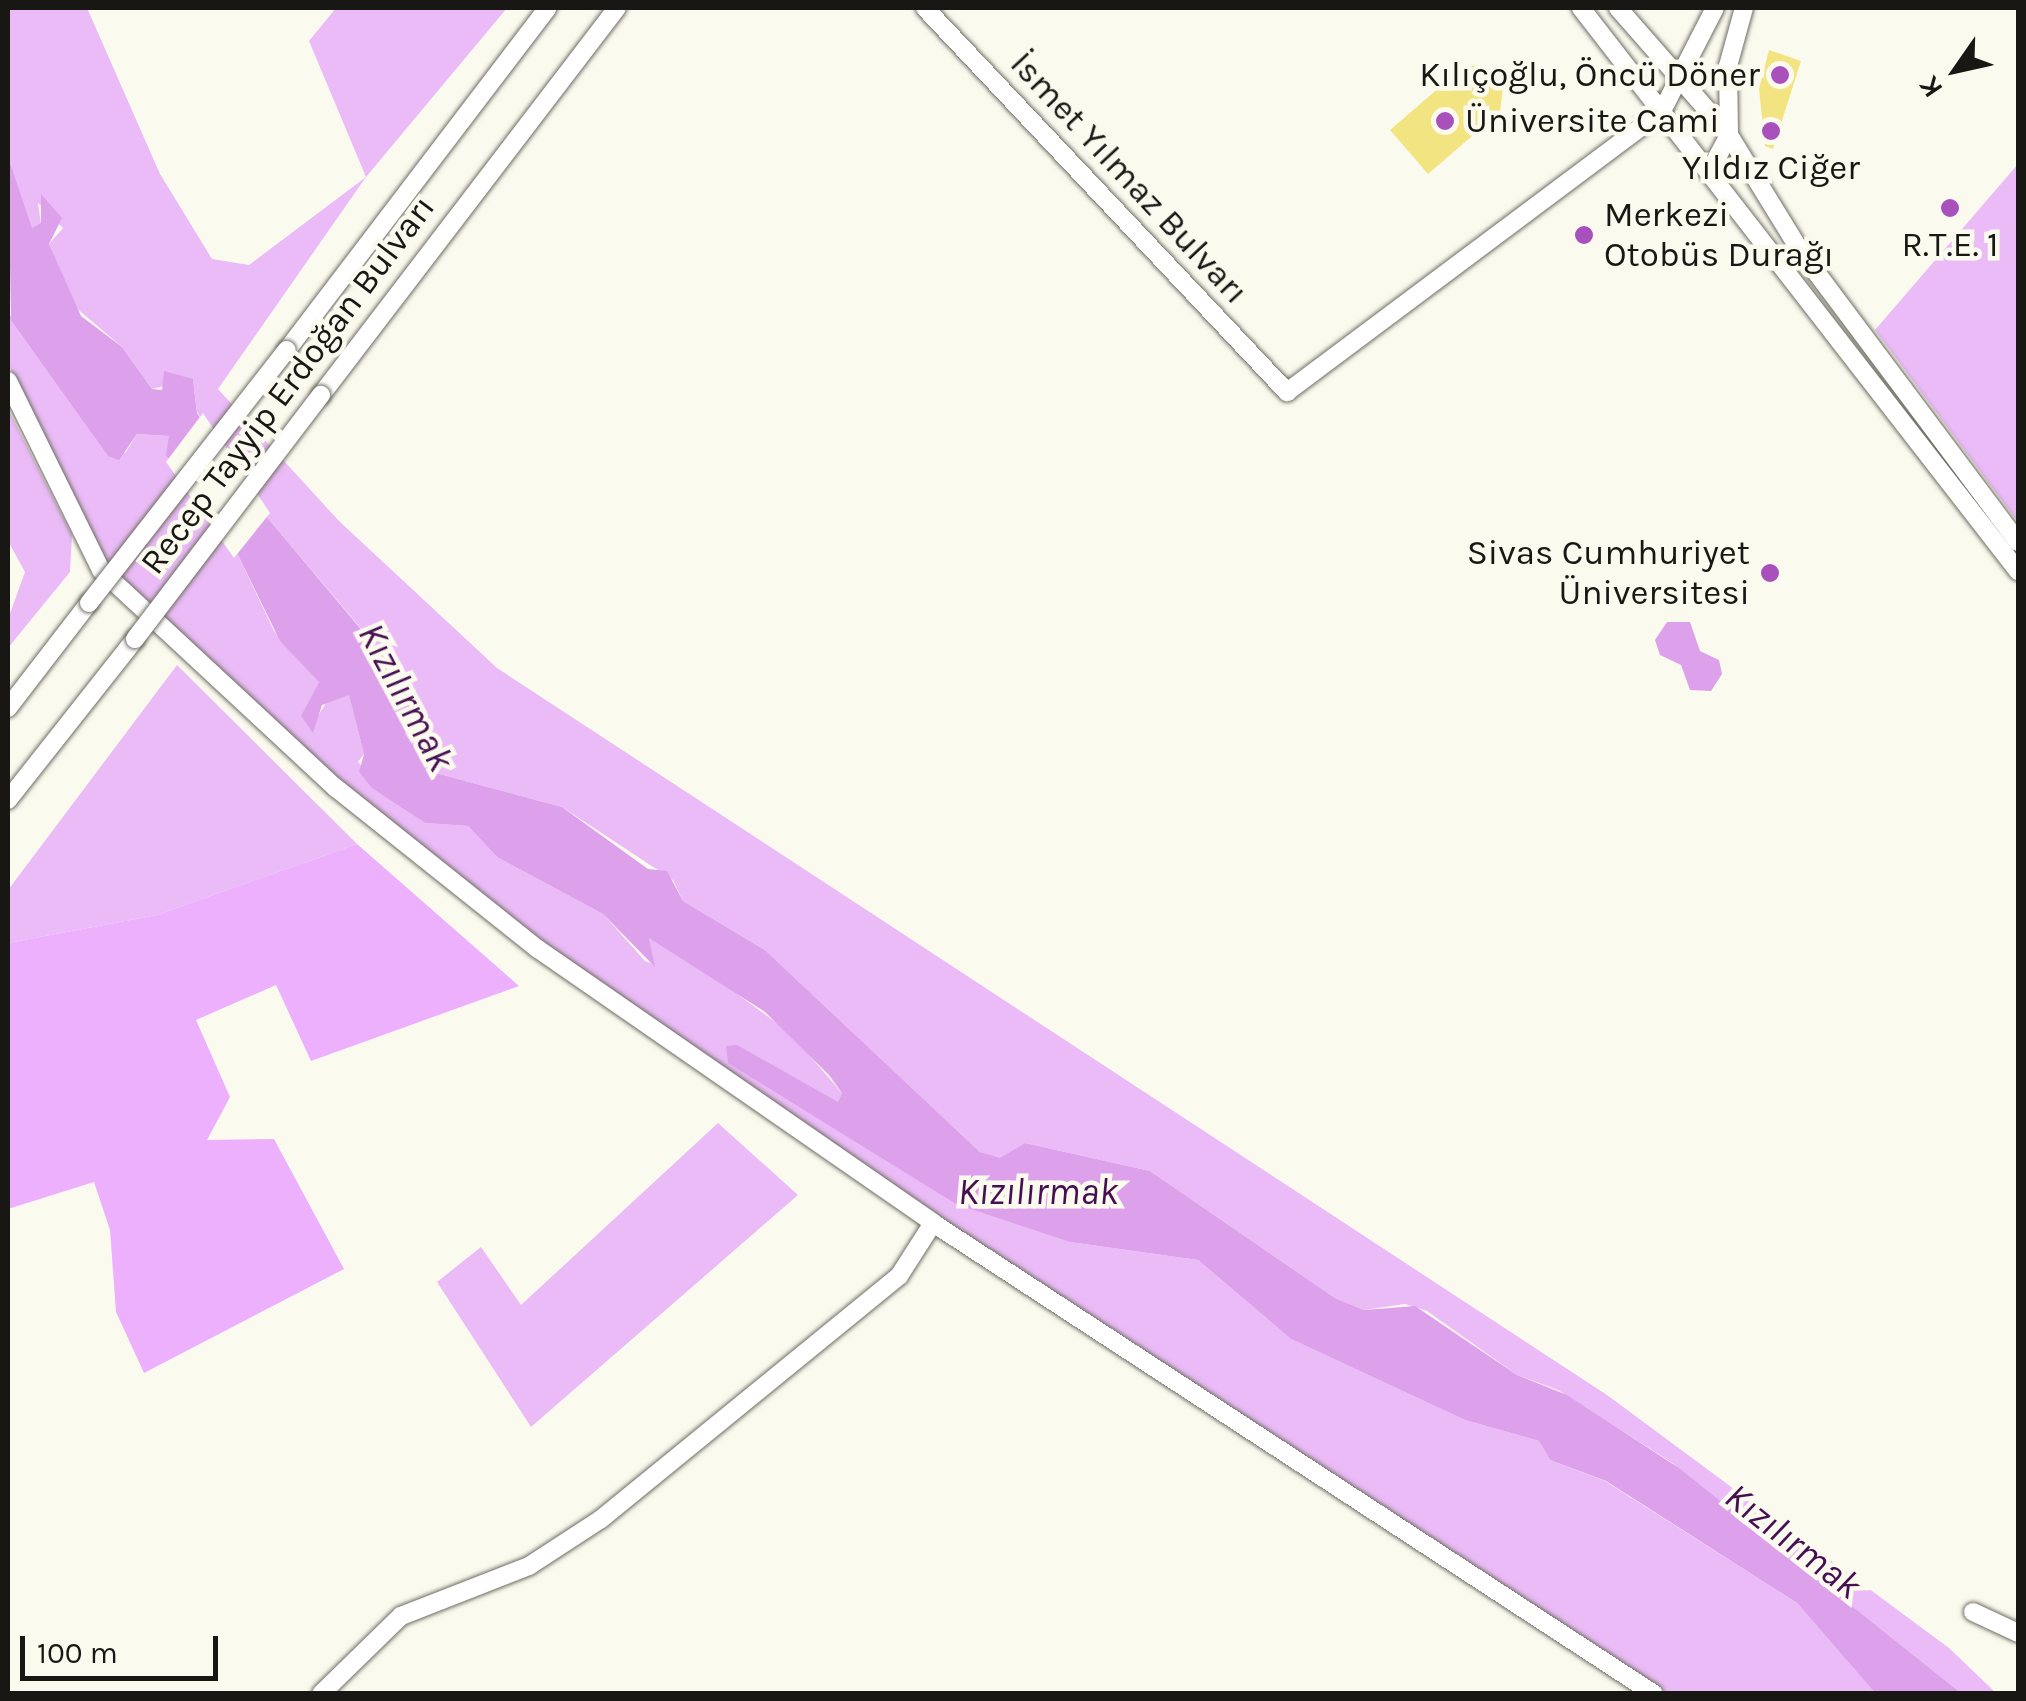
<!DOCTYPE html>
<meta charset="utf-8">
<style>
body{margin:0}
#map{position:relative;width:2026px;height:1701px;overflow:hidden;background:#fbfaef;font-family:Karla,sans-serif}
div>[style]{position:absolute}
.green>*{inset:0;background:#eabbf6}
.forest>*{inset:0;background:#edb0fc}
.water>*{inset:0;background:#dda1eb}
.pier>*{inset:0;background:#fbfaef}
.building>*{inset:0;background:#f3e482}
.roads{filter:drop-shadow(0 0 2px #6e6d63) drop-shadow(0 0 2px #6e6d63)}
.minor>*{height:18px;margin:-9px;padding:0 9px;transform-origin:9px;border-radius:9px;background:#fff}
.bridges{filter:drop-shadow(0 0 2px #6e6d63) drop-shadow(0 0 2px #6e6d63)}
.minor-bridge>*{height:18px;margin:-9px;padding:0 9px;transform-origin:9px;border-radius:9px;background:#fff}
.dots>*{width:28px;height:28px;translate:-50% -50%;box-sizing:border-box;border:5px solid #fbfaef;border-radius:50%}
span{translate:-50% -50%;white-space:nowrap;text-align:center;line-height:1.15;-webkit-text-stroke:9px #fbfaef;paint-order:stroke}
.poi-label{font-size:35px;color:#181714}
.right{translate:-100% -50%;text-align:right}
.left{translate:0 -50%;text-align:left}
.street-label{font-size:35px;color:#181714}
.water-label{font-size:38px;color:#460f52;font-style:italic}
.frame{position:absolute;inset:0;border:10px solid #181714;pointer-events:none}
.north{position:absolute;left:1906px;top:20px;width:100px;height:100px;-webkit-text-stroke:8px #fbfaef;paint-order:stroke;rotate:236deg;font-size:28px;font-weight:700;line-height:40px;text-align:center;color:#181714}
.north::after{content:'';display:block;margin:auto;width:35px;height:45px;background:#181714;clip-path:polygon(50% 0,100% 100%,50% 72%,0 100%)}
.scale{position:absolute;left:20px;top:1636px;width:198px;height:45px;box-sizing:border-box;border:5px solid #181714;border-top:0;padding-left:12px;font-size:30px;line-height:35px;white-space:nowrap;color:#181714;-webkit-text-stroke:8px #fbfaef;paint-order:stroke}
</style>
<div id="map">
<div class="green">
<div style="clip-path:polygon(8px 8px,87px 8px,160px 174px,212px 259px,249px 265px,366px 177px,309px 41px,336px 8px,507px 8px,366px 177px,218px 389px,339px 521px,497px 668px,1607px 1395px,1949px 1648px,1996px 1693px,1961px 1693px,1671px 1462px,1558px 1390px,1517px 1375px,1427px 1311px,1405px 1304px,1364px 1310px,1335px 1298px,1150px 1171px,1025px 1143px,1000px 1159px,980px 1152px,765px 950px,683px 901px,673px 880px,562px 807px,432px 772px,405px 734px,407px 683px,266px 516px,197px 412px,193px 379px,152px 389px,122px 347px,74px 306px,49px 244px,63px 228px,38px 203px,41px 224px,32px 228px,26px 219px,8px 157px)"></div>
<div style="clip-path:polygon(2018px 164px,2018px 522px,1875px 330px)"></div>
<div style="clip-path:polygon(8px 312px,108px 456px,126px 452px,137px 434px,169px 436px,172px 462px,238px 555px,274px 631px,319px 682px,302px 715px,318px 716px,329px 698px,349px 694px,364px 754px,358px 762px,399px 805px,425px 823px,468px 826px,497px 857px,603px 914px,645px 961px,653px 964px,649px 938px,677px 950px,789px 1032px,842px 1093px,838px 1103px,829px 1100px,754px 1058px,732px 1053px,728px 1062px,1070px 1242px,1198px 1260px,1291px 1339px,1465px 1420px,1539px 1441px,1550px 1460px,1605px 1481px,1797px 1603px,1875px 1693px,1668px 1693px,938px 1216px,543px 943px,341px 782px,108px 566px,8px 364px)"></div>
<div style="clip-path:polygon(8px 409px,72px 535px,70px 572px,8px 648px,8px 619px,25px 572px,8px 541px)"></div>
<div style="clip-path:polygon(177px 665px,357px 844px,157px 915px,8px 943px,8px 890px)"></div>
<div style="clip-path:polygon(718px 1123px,798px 1195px,531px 1427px,437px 1282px,481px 1247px,521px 1305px)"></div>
</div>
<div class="forest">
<div style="clip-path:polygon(357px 844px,519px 986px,311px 1061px,276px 985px,196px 1020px,230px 1097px,207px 1140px,274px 1139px,344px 1269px,144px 1373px,116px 1312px,110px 1230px,94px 1182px,8px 1209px,8px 943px,157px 915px)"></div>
</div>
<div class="water">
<div style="clip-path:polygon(8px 157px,32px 228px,41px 223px,41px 194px,62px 218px,49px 244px,81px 316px,122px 347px,152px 389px,162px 390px,164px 371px,193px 379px,197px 413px,266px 516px,406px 683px,416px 703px,405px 734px,432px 772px,562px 807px,648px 869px,667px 871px,683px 901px,765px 950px,980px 1152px,1000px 1158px,1025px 1143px,1150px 1171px,1335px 1298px,1364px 1310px,1415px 1306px,1517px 1375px,1567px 1395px,1679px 1468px,1961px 1693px,1875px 1693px,1797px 1603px,1606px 1481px,1550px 1460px,1539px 1441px,1465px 1420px,1291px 1339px,1198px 1260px,1070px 1242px,956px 1204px,728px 1063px,726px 1046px,737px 1045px,838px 1102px,842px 1093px,829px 1075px,765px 1012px,649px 938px,655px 967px,603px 914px,497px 857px,468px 826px,425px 823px,372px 788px,359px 772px,364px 754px,349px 695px,322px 705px,313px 733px,301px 716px,319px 682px,280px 641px,238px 555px,166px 455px,169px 436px,137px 434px,119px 460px,108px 456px,11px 320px)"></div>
<div style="clip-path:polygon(1667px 622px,1690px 622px,1700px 651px,1719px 660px,1722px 674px,1711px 691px,1690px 690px,1681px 665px,1660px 655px,1655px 640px)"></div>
</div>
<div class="pier">
<div style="clip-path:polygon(203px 413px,270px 513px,234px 558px,166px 462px)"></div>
</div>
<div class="building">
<div style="clip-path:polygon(1769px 50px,1801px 61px,1773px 149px,1765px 146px,1759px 89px)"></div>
<div style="clip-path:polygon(1485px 65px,1503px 86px,1500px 112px,1428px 174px,1390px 130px,1464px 66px)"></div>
</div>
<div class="roads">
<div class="minor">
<div style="left:925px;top:8px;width:528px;rotate:46.69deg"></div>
<div style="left:1287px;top:392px;width:469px;rotate:-36.8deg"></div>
<div style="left:1662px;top:111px;width:116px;rotate:-62.8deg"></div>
<div style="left:1581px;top:8px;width:713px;rotate:52.18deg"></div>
<div style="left:1618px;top:8px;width:169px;rotate:48.8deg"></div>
<div style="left:1729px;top:135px;width:137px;rotate:58.4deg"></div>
<div style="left:1801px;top:252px;width:362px;rotate:53.2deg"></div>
<div style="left:1712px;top:167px;width:36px;rotate:-62deg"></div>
<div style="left:1729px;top:135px;width:69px;rotate:-90.8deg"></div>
<div style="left:1728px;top:66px;width:60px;rotate:-74.6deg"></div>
<div style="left:287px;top:350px;width:430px;rotate:-52.7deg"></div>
<div style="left:8px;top:381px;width:211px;rotate:63.8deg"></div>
<div style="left:101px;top:570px;width:321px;rotate:42.9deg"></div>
<div style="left:336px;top:788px;width:258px;rotate:38.6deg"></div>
<div style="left:538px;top:949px;width:481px;rotate:34.7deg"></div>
<div style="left:933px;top:1223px;width:861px;rotate:33.15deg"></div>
<div style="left:321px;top:395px;width:487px;rotate:-52.6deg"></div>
<div style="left:8px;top:708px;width:133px;rotate:-52.4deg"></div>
<div style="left:8px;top:800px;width:205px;rotate:-51.7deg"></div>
<div style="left:1973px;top:1612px;width:50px;rotate:25deg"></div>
<div style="left:321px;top:1694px;width:112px;rotate:-44.3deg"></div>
<div style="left:401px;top:1616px;width:137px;rotate:-21.3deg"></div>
<div style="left:529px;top:1566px;width:86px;rotate:-33.1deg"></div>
<div style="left:601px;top:1519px;width:385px;rotate:-39.2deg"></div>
<div style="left:899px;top:1276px;width:63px;rotate:-57.3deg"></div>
</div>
</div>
<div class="bridges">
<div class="minor-bridge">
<div style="left:89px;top:603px;width:321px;rotate:-52deg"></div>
<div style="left:135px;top:639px;width:307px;rotate:-52.7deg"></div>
</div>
</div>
<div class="dots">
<div style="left:1780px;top:75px;background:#a850bc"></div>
<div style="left:1445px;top:121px;background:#a850bc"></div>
<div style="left:1771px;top:131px;background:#a850bc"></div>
<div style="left:1950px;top:208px;background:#a850bc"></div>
<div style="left:1584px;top:235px;background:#a850bc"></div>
<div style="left:1770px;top:573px;background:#a850bc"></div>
</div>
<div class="poi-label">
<span class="right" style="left:1760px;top:75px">Kılıçoğlu, Öncü Döner</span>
<span class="left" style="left:1465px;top:121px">Üniversite Cami</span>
<span style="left:1771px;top:168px">Yıldız Ciğer</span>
<span class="left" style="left:1604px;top:235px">Merkezi<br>Otobüs Durağı</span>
<span style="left:1950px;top:245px">R.T.E. 1</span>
<span class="right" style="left:1750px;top:573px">Sivas Cumhuriyet<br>Üniversitesi</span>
</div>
<div class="street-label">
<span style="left:1129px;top:178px;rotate:47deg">İsmet Yılmaz Bulvarı</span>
<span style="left:288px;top:385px;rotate:-53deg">Recep Tayyip Erdoğan Bulvarı</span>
</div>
<div class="water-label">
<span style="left:406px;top:697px;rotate:62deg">Kızılırmak</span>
<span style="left:1038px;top:1192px">Kızılırmak</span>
<span style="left:1793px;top:1541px;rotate:38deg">Kızılırmak</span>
</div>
<div class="frame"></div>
<div class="north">K</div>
<div class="scale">100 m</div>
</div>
